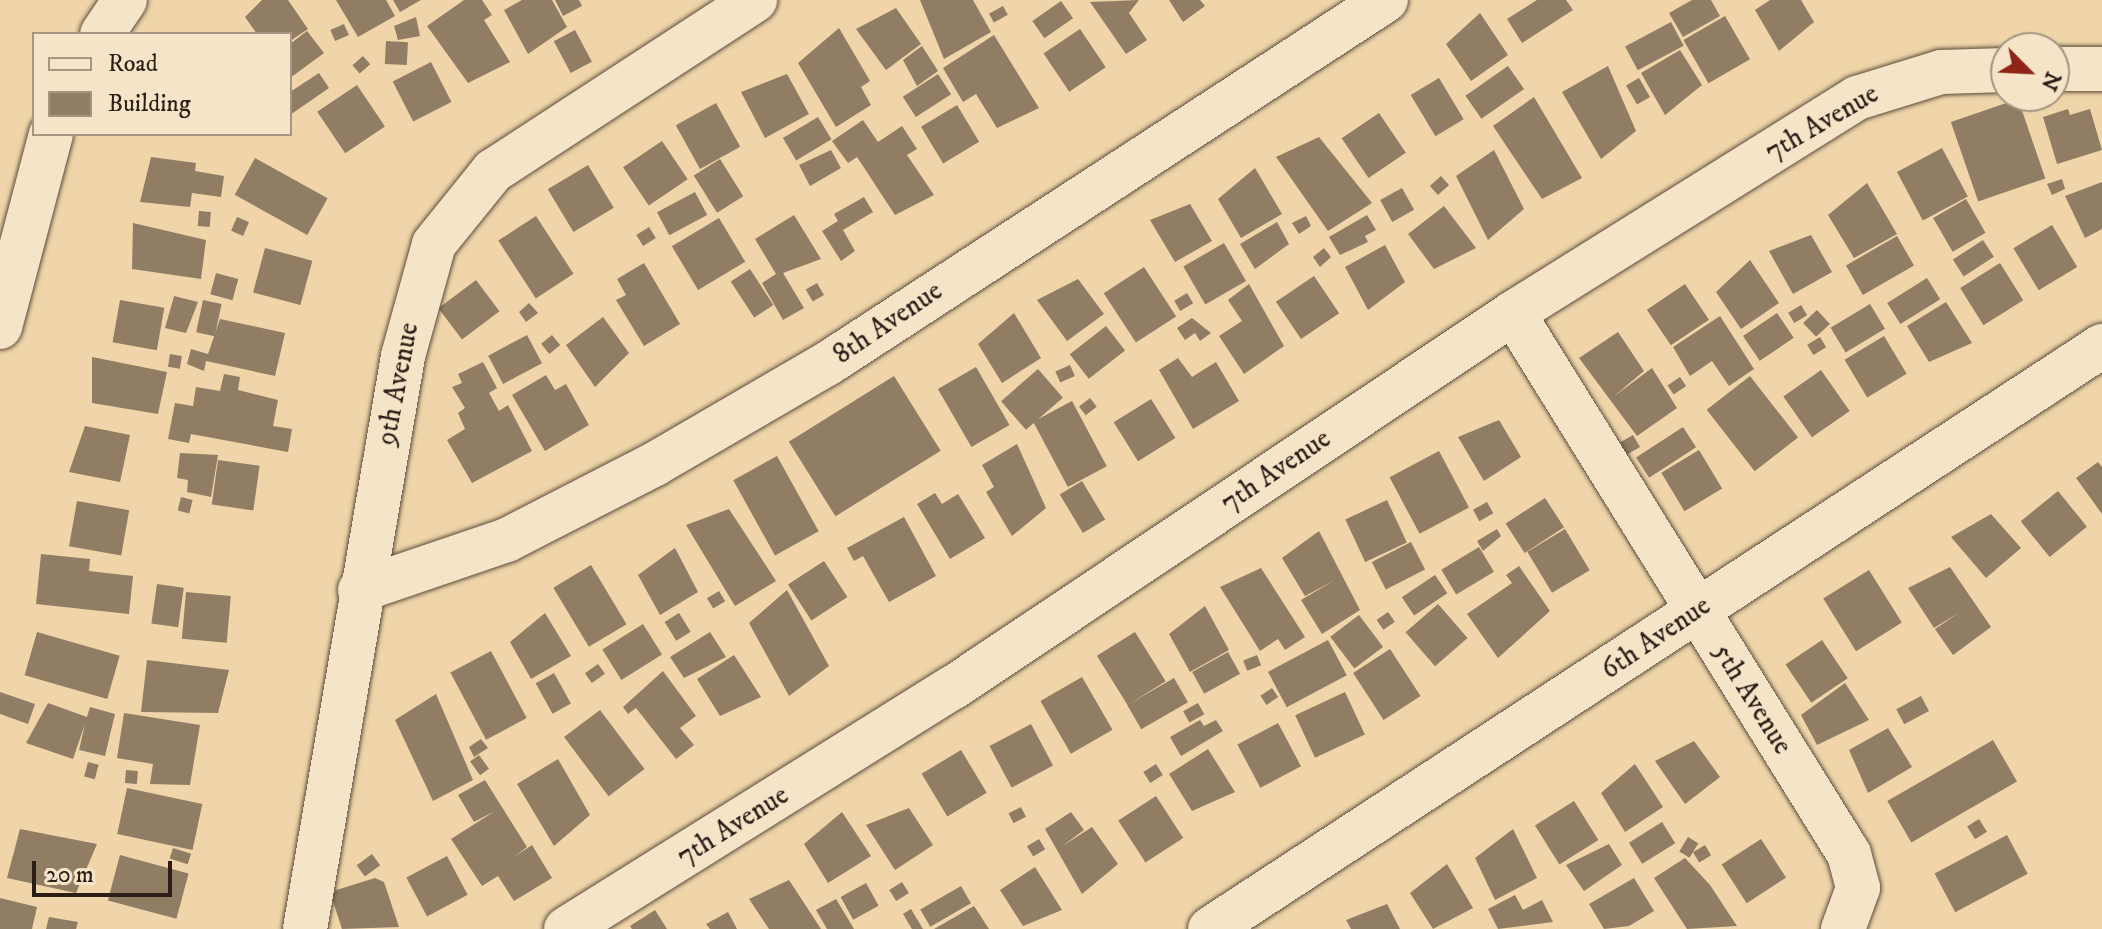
<!DOCTYPE html>
<style>
body{margin:0}
#map{position:relative;width:2102px;height:929px;overflow:hidden;background:#efd5a9;font-family:"IM FELL DW Pica",serif}
div>[style]{position:absolute}
.building>*{inset:0;background:#917d63;transform-origin:0 0}
.roads{filter:drop-shadow(0 0 2px #5d4c3c) drop-shadow(0 0 2px #5d4c3c)}
.minor>*{height:44px;margin:-22px;padding:0 22px;transform-origin:22px;border-radius:22px;background:#f5e4c7}
span{translate:-50% -50%;white-space:nowrap;text-align:center;line-height:1.15;-webkit-text-stroke:7px #f5e4c7;paint-order:stroke}
.street-label{font-size:28px;color:#2c1e17}
.legend{position:absolute;left:32px;top:32px;width:260px;height:104px;box-sizing:border-box;background:#f5e4c7;border:2px solid #a59581;margin:0;padding:10px 14px;list-style:none;font-size:24px;color:#2c1e17}
.legend li{display:flex;align-items:center;gap:16px;height:40px}
.legend b{width:40px;border:2px solid #a59581}
.north{position:absolute;left:1990px;top:32px;width:80px;height:80px;box-sizing:border-box;background:#f5e4c7;border:2px solid #a59581;border-radius:50%;rotate:114deg;font-size:22px;font-weight:700;line-height:32px;text-align:center;color:#2c1e17}
.north::after{content:'';display:block;margin:auto;width:28px;height:36px;background:#8f2418;clip-path:polygon(50% 0,100% 100%,50% 72%,0 100%)}
.scale{position:absolute;left:32px;top:861px;width:140px;height:36px;box-sizing:border-box;border:4px solid #2c1e17;border-top:0;padding-left:10px;font-size:24px;line-height:28px;white-space:nowrap;color:#2c1e17;-webkit-text-stroke:6px #f5e4c7;paint-order:stroke}
</style>
<div id="map">
<div class="building">
<div style="clip-path:polygon(262px 0,288px 0,308px 29px,290px 41px,290px 34px,257px 34px,245px 17px)"></div>
<div style="clip-path:polygon(336px 0,386px 0,395px 16px,358px 37px)"></div>
<div style="clip-path:polygon(393px 0,421px 0,400px 12px)"></div>
<div style="clip-path:polygon(464px 0,482px 0,492px 15px,484px 20px,510px 62px,468px 83px,427px 26px)"></div>
<div style="clip-path:polygon(522px 0,552px 0,567px 27px,528px 54px,504px 10px)"></div>
<div style="clip-path:polygon(555px 0,579px 0,582px 6px,563px 16px)"></div>
<div style="clip-path:polygon(920px 0,973px 0,991px 32px,944px 59px)"></div>
<div style="clip-path:polygon(1139px 0,1129px 13px,1147px 40px,1126px 54px,1090px 2px)"></div>
<div style="clip-path:polygon(1169px 0,1200px 0,1205px 6px,1183px 22px)"></div>
<div style="clip-path:polygon(1537px 0,1566px 0,1573px 10px,1522px 43px,1507px 19px)"></div>
<div style="clip-path:polygon(1692px 0,1711px 0,1720px 16px,1683px 37px,1669px 13px)"></div>
<div style="clip-path:polygon(1770px 0,1801px 0,1814px 22px,1779px 51px,1755px 10px)"></div>
<div style="left:1061px;top:1px;width:21px;height:35px;rotate:55deg"></div>
<div style="left:1003px;top:6px;width:10px;height:16px;rotate:61deg"></div>
<div style="clip-path:polygon(896px 8px,921px 44px,886px 70px,856px 29px)"></div>
<div style="clip-path:polygon(1480px 13px,1508px 55px,1471px 81px,1446px 44px)"></div>
<div style="left:1725px;top:16px;width:50px;height:48px;rotate:60deg"></div>
<div style="clip-path:polygon(416px 17px,420px 36px,398px 40px,394px 26px)"></div>
<div style="left:1671px;top:22px;width:27px;height:52px;rotate:62deg"></div>
<div style="left:344px;top:24px;width:12px;height:15px;rotate:66deg"></div>
<div style="clip-path:polygon(839px 28px,870px 81px,861px 87px,871px 105px,836px 127px,798px 63px)"></div>
<div style="left:1080px;top:29px;width:46px;height:44px;rotate:56deg"></div>
<div style="left:575px;top:30px;width:36px;height:24px;rotate:62deg"></div>
<div style="clip-path:polygon(307px 31px,324px 53px,290px 78px,290px 44px)"></div>
<div style="clip-path:polygon(994px 35px,1039px 108px,997px 128px,976px 94px,963px 102px,943px 68px)"></div>
<div style="left:386px;top:41px;width:22px;height:23px;rotate:3deg"></div>
<div style="clip-path:polygon(922px 46px,938px 71px,917px 86px,903px 60px)"></div>
<div style="clip-path:polygon(1680px 50px,1702px 85px,1665px 115px,1641px 73px)"></div>
<div style="left:363px;top:56px;width:11px;height:14px;rotate:49deg"></div>
<div style="left:431px;top:62px;width:45px;height:43px;rotate:63deg"></div>
<div style="left:1508px;top:66px;width:28px;height:52px;rotate:55deg"></div>
<div style="clip-path:polygon(1608px 66px,1636px 131px,1601px 159px,1562px 92px)"></div>
<div style="clip-path:polygon(319px 73px,329px 88px,290px 115px,290px 92px)"></div>
<div style="clip-path:polygon(787px 74px,809px 114px,765px 138px,741px 92px)"></div>
<div style="left:938px;top:74px;width:24px;height:42px;rotate:57deg"></div>
<div style="left:1439px;top:78px;width:48px;height:33px;rotate:59deg"></div>
<div style="left:1639px;top:78px;width:22px;height:15px;rotate:60deg"></div>
<div style="left:357px;top:85px;width:50px;height:48px;rotate:56deg"></div>
<div style="clip-path:polygon(1534px 97px,1582px 178px,1542px 199px,1493px 126px)"></div>
<div style="left:2018px;top:99px;width:84px;height:71px;rotate:71deg"></div>
<div style="left:716px;top:103px;width:50px;height:46px;rotate:61deg"></div>
<div style="left:957px;top:105px;width:43px;height:42px;rotate:59deg"></div>
<div style="clip-path:polygon(2068px 109px,2070px 115px,2090px 109px,2102px 150px,2057px 164px,2043px 117px)"></div>
<div style="left:1379px;top:113px;width:48px;height:45px;rotate:56deg"></div>
<div style="left:818px;top:117px;width:26px;height:41px;rotate:59deg"></div>
<div style="clip-path:polygon(863px 120px,878px 142px,902px 126px,917px 149px,907px 155px,934px 195px,895px 215px,857px 157px,848px 163px,832px 141px)"></div>
<div style="clip-path:polygon(1319px 137px,1372px 203px,1328px 231px,1276px 157px)"></div>
<div style="left:662px;top:141px;width:46px;height:47px;rotate:56deg"></div>
<div style="left:1942px;top:148px;width:55px;height:51px;rotate:62deg"></div>
<div style="clip-path:polygon(831px 150px,841px 168px,810px 186px,799px 165px)"></div>
<div style="clip-path:polygon(1494px 150px,1524px 209px,1488px 240px,1456px 176px)"></div>
<div style="clip-path:polygon(151px 157px,196px 163px,195px 171px,224px 176px,221px 197px,192px 193px,190px 207px,140px 202px)"></div>
<div style="left:255px;top:158px;width:83px;height:42px;rotate:29deg"></div>
<div style="left:720px;top:159px;width:44px;height:31px;rotate:58deg"></div>
<div style="left:588px;top:165px;width:50px;height:47px;rotate:59deg"></div>
<div style="clip-path:polygon(1255px 168px,1282px 214px,1241px 238px,1218px 199px)"></div>
<div style="left:1441px;top:176px;width:12px;height:15px;rotate:48deg"></div>
<div style="clip-path:polygon(2062px 179px,2065px 189px,2052px 195px,2047px 184px)"></div>
<div style="clip-path:polygon(2102px 182px,2102px 229px,2085px 238px,2065px 196px)"></div>
<div style="clip-path:polygon(1867px 183px,1897px 234px,1854px 258px,1828px 215px)"></div>
<div style="left:1402px;top:188px;width:25px;height:25px;rotate:61deg"></div>
<div style="left:695px;top:192px;width:26px;height:43px;rotate:62deg"></div>
<div style="clip-path:polygon(864px 197px,873px 212px,843px 230px,855px 251px,841px 261px,822px 231px,838px 221px,834px 214px)"></div>
<div style="left:1966px;top:199px;width:39px;height:38px;rotate:60deg"></div>
<div style="clip-path:polygon(1190px 204px,1212px 241px,1175px 262px,1150px 220px)"></div>
<div style="clip-path:polygon(1444px 206px,1476px 248px,1434px 269px,1408px 234px)"></div>
<div style="left:199px;top:211px;width:12px;height:15px;rotate:5deg"></div>
<div style="clip-path:polygon(794px 215px,821px 259px,783px 273px,804px 308px,783px 320px,762px 283px,776px 274px,755px 239px)"></div>
<div style="clip-path:polygon(1367px 215px,1376px 230px,1365px 236px,1368px 242px,1340px 255px,1329px 237px)"></div>
<div style="left:536px;top:216px;width:69px;height:45px;rotate:57deg"></div>
<div style="clip-path:polygon(1306px 216px,1311px 226px,1299px 234px,1292px 223px)"></div>
<div style="left:237px;top:217px;width:13px;height:15px;rotate:23deg"></div>
<div style="left:719px;top:218px;width:51px;height:55px;rotate:59deg"></div>
<div style="clip-path:polygon(1277px 222px,1289px 244px,1255px 269px,1240px 244px)"></div>
<div style="clip-path:polygon(133px 223px,206px 240px,201px 279px,132px 269px)"></div>
<div style="left:2052px;top:225px;width:49px;height:45px;rotate:59deg"></div>
<div style="left:649px;top:227px;width:13px;height:15px;rotate:58deg"></div>
<div style="clip-path:polygon(1811px 235px,1832px 272px,1793px 294px,1769px 251px)"></div>
<div style="left:1897px;top:236px;width:34px;height:59px;rotate:60deg"></div>
<div style="left:1983px;top:240px;width:20px;height:36px;rotate:57deg"></div>
<div style="left:1224px;top:243px;width:44px;height:47px;rotate:60deg"></div>
<div style="clip-path:polygon(1385px 245px,1405px 282px,1368px 310px,1345px 267px)"></div>
<div style="left:265px;top:248px;width:49px;height:46px;rotate:15deg"></div>
<div style="clip-path:polygon(1324px 248px,1331px 257px,1320px 267px,1313px 257px)"></div>
<div style="clip-path:polygon(1750px 260px,1779px 303px,1741px 329px,1716px 292px)"></div>
<div style="clip-path:polygon(644px 263px,680px 324px,644px 346px,616px 300px,626px 295px,617px 279px)"></div>
<div style="left:2000px;top:263px;width:44px;height:47px;rotate:58deg"></div>
<div style="left:1144px;top:267px;width:59px;height:48px;rotate:57deg"></div>
<div style="left:750px;top:269px;width:43px;height:23px;rotate:57deg"></div>
<div style="left:216px;top:273px;width:23px;height:22px;rotate:15deg"></div>
<div style="left:1314px;top:276px;width:45px;height:46px;rotate:56deg"></div>
<div style="left:1927px;top:278px;width:25px;height:47px;rotate:58deg"></div>
<div style="clip-path:polygon(1078px 279px,1104px 314px,1067px 341px,1037px 300px)"></div>
<div style="left:476px;top:280px;width:39px;height:47px;rotate:53deg"></div>
<div style="left:817px;top:283px;width:14px;height:13px;rotate:60deg"></div>
<div style="clip-path:polygon(1249px 284px,1284px 346px,1244px 374px,1219px 336px,1242px 321px,1228px 300px)"></div>
<div style="left:1685px;top:284px;width:43px;height:46px;rotate:56deg"></div>
<div style="left:1187px;top:293px;width:12px;height:15px;rotate:59deg"></div>
<div style="clip-path:polygon(174px 296px,198px 302px,186px 333px,165px 328px)"></div>
<div style="left:120px;top:300px;width:45px;height:43px;rotate:10deg"></div>
<div style="left:203px;top:300px;width:19px;height:33px;rotate:12deg"></div>
<div style="clip-path:polygon(1946px 302px,1972px 343px,1929px 362px,1907px 326px)"></div>
<div style="clip-path:polygon(529px 303px,538px 313px,526px 322px,519px 312px)"></div>
<div style="left:1870px;top:304px;width:29px;height:46px;rotate:59deg"></div>
<div style="left:1801px;top:305px;width:12px;height:15px;rotate:59deg"></div>
<div style="left:1817px;top:310px;width:19px;height:19px;rotate:47deg"></div>
<div style="clip-path:polygon(1014px 313px,1041px 358px,1002px 383px,978px 344px)"></div>
<div style="left:1777px;top:313px;width:30px;height:41px;rotate:56deg"></div>
<div style="clip-path:polygon(1720px 316px,1754px 369px,1729px 386px,1712px 361px,1690px 376px,1673px 347px)"></div>
<div style="clip-path:polygon(603px 317px,629px 353px,595px 387px,566px 345px)"></div>
<div style="clip-path:polygon(1192px 318px,1211px 333px,1200px 341px,1195px 333px,1185px 340px,1177px 328px)"></div>
<div style="clip-path:polygon(220px 319px,285px 333px,275px 376px,206px 361px,204px 371px,187px 364px,191px 349px,208px 354px)"></div>
<div style="left:1106px;top:326px;width:31px;height:46px;rotate:52deg"></div>
<div style="clip-path:polygon(1618px 332px,1644px 371px,1613px 397px,1652px 368px,1677px 408px,1637px 436px,1579px 358px)"></div>
<div style="left:527px;top:335px;width:32px;height:44px;rotate:62deg"></div>
<div style="left:552px;top:335px;width:13px;height:14px;rotate:51deg"></div>
<div style="left:1884px;top:336px;width:44px;height:46px;rotate:59deg"></div>
<div style="left:1820px;top:337px;width:12px;height:15px;rotate:59deg"></div>
<div style="left:170px;top:354px;width:12px;height:13px;rotate:9deg"></div>
<div style="clip-path:polygon(92px 357px,167px 372px,158px 414px,92px 403px)"></div>
<div style="clip-path:polygon(1178px 358px,1192px 377px,1216px 362px,1239px 401px,1193px 429px,1159px 370px)"></div>
<div style="clip-path:polygon(483px 362px,497px 388px,489px 393px,499px 411px,508px 405px,532px 451px,472px 483px,447px 440px,465px 429px,458px 413px,465px 408px,452px 387px,462px 383px,458px 374px)"></div>
<div style="left:1070px;top:365px;width:12px;height:16px;rotate:66deg"></div>
<div style="left:976px;top:367px;width:67px;height:44px;rotate:60deg"></div>
<div style="left:1038px;top:369px;width:38px;height:49px;rotate:49deg"></div>
<div style="left:1821px;top:370px;width:50px;height:46px;rotate:55deg"></div>
<div style="clip-path:polygon(224px 374px,240px 377px,238px 390px,278px 400px,273px 426px,292px 429px,288px 452px,191px 434px,189px 443px,168px 439px,175px 403px,193px 406px,196px 387px,220px 391px)"></div>
<div style="clip-path:polygon(546px 375px,555px 390px,566px 384px,589px 425px,545px 451px,512px 395px)"></div>
<div style="left:894px;top:376px;width:88px;height:124px;rotate:58deg"></div>
<div style="left:1750px;top:376px;width:78px;height:55px;rotate:52deg"></div>
<div style="left:1680px;top:377px;width:11px;height:15px;rotate:56deg"></div>
<div style="left:1090px;top:398px;width:11px;height:14px;rotate:52deg"></div>
<div style="left:1151px;top:399px;width:46px;height:44px;rotate:58deg"></div>
<div style="left:1072px;top:401px;width:74px;height:44px;rotate:62deg"></div>
<div style="clip-path:polygon(1499px 420px,1521px 457px,1484px 481px,1458px 437px)"></div>
<div style="clip-path:polygon(85px 426px,130px 435px,120px 482px,69px 472px)"></div>
<div style="left:1683px;top:427px;width:24px;height:56px;rotate:57deg"></div>
<div style="left:1633px;top:435px;width:14px;height:17px;rotate:60deg"></div>
<div style="clip-path:polygon(1017px 444px,1046px 508px,1012px 536px,986px 492px,994px 487px,982px 465px)"></div>
<div style="left:1699px;top:450px;width:45px;height:44px;rotate:59deg"></div>
<div style="left:1439px;top:451px;width:64px;height:56px;rotate:62deg"></div>
<div style="clip-path:polygon(180px 453px,218px 455px,211px 497px,187px 492px,188px 480px,177px 478px)"></div>
<div style="left:777px;top:456px;width:86px;height:50px;rotate:61deg"></div>
<div style="left:218px;top:460px;width:42px;height:45px;rotate:8deg"></div>
<div style="clip-path:polygon(2098px 462px,2102px 467px,2102px 514px,2076px 478px)"></div>
<div style="left:1082px;top:481px;width:45px;height:26px;rotate:59deg"></div>
<div style="left:2058px;top:491px;width:46px;height:48px;rotate:51deg"></div>
<div style="clip-path:polygon(935px 493px,942px 504px,958px 494px,985px 538px,950px 559px,917px 504px)"></div>
<div style="left:181px;top:497px;width:12px;height:14px;rotate:14deg"></div>
<div style="left:1545px;top:498px;width:35px;height:47px;rotate:57deg"></div>
<div style="left:1387px;top:500px;width:47px;height:46px;rotate:65deg"></div>
<div style="left:77px;top:501px;width:53px;height:46px;rotate:10deg"></div>
<div style="left:1487px;top:502px;width:13px;height:16px;rotate:61deg"></div>
<div style="clip-path:polygon(729px 509px,776px 581px,735px 606px,686px 525px)"></div>
<div style="clip-path:polygon(1991px 514px,2021px 548px,1986px 578px,1951px 537px)"></div>
<div style="clip-path:polygon(904px 517px,936px 576px,889px 602px,863px 556px,854px 561px,847px 548px)"></div>
<div style="clip-path:polygon(1497px 529px,1501px 536px,1483px 551px,1477px 541px)"></div>
<div style="left:1565px;top:529px;width:48px;height:44px;rotate:59deg"></div>
<div style="clip-path:polygon(1319px 531px,1360px 610px,1322px 634px,1301px 600px,1335px 580px,1305px 596px,1282px 558px)"></div>
<div style="left:1411px;top:542px;width:31px;height:44px;rotate:63deg"></div>
<div style="left:1479px;top:547px;width:29px;height:44px;rotate:59deg"></div>
<div style="clip-path:polygon(675px 548px,698px 592px,660px 615px,638px 575px)"></div>
<div style="clip-path:polygon(41px 554px,90px 559px,89px 571px,133px 576px,129px 614px,36px 604px)"></div>
<div style="left:824px;top:561px;width:43px;height:43px;rotate:57deg"></div>
<div style="left:591px;top:565px;width:69px;height:44px;rotate:59deg"></div>
<div style="clip-path:polygon(1519px 566px,1550px 611px,1498px 658px,1467px 614px,1512px 583px,1506px 575px)"></div>
<div style="clip-path:polygon(1950px 567px,1991px 627px,1953px 655px,1935px 629px,1960px 612px,1934px 628px,1908px 588px)"></div>
<div style="clip-path:polygon(1261px 568px,1305px 637px,1285px 650px,1278px 639px,1260px 651px,1220px 587px)"></div>
<div style="left:1869px;top:570px;width:62px;height:54px;rotate:58deg"></div>
<div style="left:1435px;top:575px;width:22px;height:40px;rotate:56deg"></div>
<div style="left:157px;top:584px;width:27px;height:40px;rotate:8deg"></div>
<div style="clip-path:polygon(787px 590px,829px 666px,789px 696px,749px 623px)"></div>
<div style="left:719px;top:591px;width:12px;height:14px;rotate:59deg"></div>
<div style="left:186px;top:592px;width:45px;height:47px;rotate:5deg"></div>
<div style="left:1438px;top:604px;width:45px;height:43px;rotate:49deg"></div>
<div style="clip-path:polygon(1205px 606px,1229px 650px,1190px 672px,1169px 634px)"></div>
<div style="left:1388px;top:612px;width:12px;height:14px;rotate:55deg"></div>
<div style="clip-path:polygon(545px 613px,571px 656px,531px 679px,510px 642px)"></div>
<div style="left:679px;top:613px;width:22px;height:17px;rotate:58deg"></div>
<div style="left:1359px;top:615px;width:40px;height:36px;rotate:53deg"></div>
<div style="left:643px;top:624px;width:36px;height:48px;rotate:58deg"></div>
<div style="left:37px;top:632px;width:86px;height:45px;rotate:16deg"></div>
<div style="clip-path:polygon(710px 632px,726px 657px,684px 678px,670px 657px)"></div>
<div style="left:1135px;top:632px;width:58px;height:45px;rotate:58deg"></div>
<div style="left:1328px;top:640px;width:40px;height:68px;rotate:62deg"></div>
<div style="left:1822px;top:640px;width:46px;height:44px;rotate:56deg"></div>
<div style="left:1390px;top:649px;width:56px;height:44px;rotate:57deg"></div>
<div style="left:491px;top:651px;width:76px;height:46px;rotate:62deg"></div>
<div style="left:1228px;top:652px;width:25px;height:41px;rotate:61deg"></div>
<div style="clip-path:polygon(734px 655px,761px 697px,720px 716px,697px 679px)"></div>
<div style="left:1257px;top:655px;width:11px;height:15px;rotate:68deg"></div>
<div style="clip-path:polygon(147px 660px,229px 670px,218px 713px,141px 712px)"></div>
<div style="left:598px;top:664px;width:12px;height:16px;rotate:55deg"></div>
<div style="clip-path:polygon(663px 671px,696px 716px,680px 728px,694px 745px,676px 759px,636px 708px,628px 714px,623px 707px)"></div>
<div style="left:554px;top:673px;width:35px;height:21px;rotate:61deg"></div>
<div style="left:1082px;top:677px;width:61px;height:48px;rotate:60deg"></div>
<div style="left:1174px;top:678px;width:28px;height:54px;rotate:60deg"></div>
<div style="clip-path:polygon(1845px 683px,1869px 720px,1817px 745px,1801px 715px)"></div>
<div style="left:1272px;top:688px;width:11px;height:14px;rotate:56deg"></div>
<div style="clip-path:polygon(0 692px,35px 704px,28px 724px,0 714px)"></div>
<div style="left:1345px;top:692px;width:47px;height:55px;rotate:65deg"></div>
<div style="clip-path:polygon(436px 694px,473px 780px,433px 801px,395px 720px)"></div>
<div style="left:1921px;top:696px;width:17px;height:28px;rotate:62deg"></div>
<div style="clip-path:polygon(48px 703px,87px 717px,90px 707px,115px 714px,105px 756px,79px 750px,85px 724px,73px 759px,26px 743px)"></div>
<div style="left:1198px;top:703px;width:13px;height:17px;rotate:61deg"></div>
<div style="left:600px;top:710px;width:74px;height:45px;rotate:53deg"></div>
<div style="clip-path:polygon(124px 713px,200px 725px,190px 785px,150px 784px,153px 764px,117px 758px)"></div>
<div style="clip-path:polygon(1200px 720px,1204px 726px,1216px 720px,1223px 731px,1181px 756px,1170px 737px)"></div>
<div style="left:1278px;top:723px;width:49px;height:46px;rotate:62deg"></div>
<div style="left:1031px;top:724px;width:47px;height:47px;rotate:62deg"></div>
<div style="clip-path:polygon(1888px 728px,1912px 767px,1868px 793px,1849px 750px)"></div>
<div style="clip-path:polygon(481px 739px,488px 748px,474px 757px,469px 747px)"></div>
<div style="left:1993px;top:740px;width:48px;height:122px;rotate:60deg"></div>
<div style="clip-path:polygon(1694px 741px,1720px 777px,1685px 804px,1655px 761px)"></div>
<div style="clip-path:polygon(1208px 749px,1235px 792px,1192px 811px,1169px 774px)"></div>
<div style="left:961px;top:750px;width:50px;height:46px;rotate:59deg"></div>
<div style="left:479px;top:755px;width:17px;height:11px;rotate:54deg"></div>
<div style="clip-path:polygon(558px 759px,590px 815px,554px 846px,517px 784px)"></div>
<div style="left:88px;top:762px;width:11px;height:15px;rotate:15deg"></div>
<div style="left:1156px;top:764px;width:13px;height:15px;rotate:58deg"></div>
<div style="clip-path:polygon(1635px 764px,1663px 807px,1625px 832px,1601px 793px)"></div>
<div style="left:126px;top:770px;width:12px;height:13px;rotate:5deg"></div>
<div style="clip-path:polygon(485px 780px,527px 847px,514px 857px,532px 845px,552px 878px,514px 901px,498px 876px,482px 886px,451px 839px,495px 811px,474px 822px,458px 795px)"></div>
<div style="left:127px;top:788px;width:77px;height:47px;rotate:12deg"></div>
<div style="left:1156px;top:796px;width:50px;height:45px;rotate:57deg"></div>
<div style="left:1574px;top:801px;width:46px;height:46px;rotate:58deg"></div>
<div style="left:1021px;top:807px;width:11px;height:14px;rotate:63deg"></div>
<div style="clip-path:polygon(909px 808px,933px 845px,895px 870px,866px 825px)"></div>
<div style="clip-path:polygon(842px 812px,871px 856px,828px 883px,804px 844px)"></div>
<div style="clip-path:polygon(1071px 812px,1084px 830px,1061px 847px,1092px 827px,1118px 864px,1082px 894px,1045px 829px)"></div>
<div style="left:1979px;top:819px;width:15px;height:14px;rotate:58deg"></div>
<div style="left:1662px;top:822px;width:25px;height:39px;rotate:58deg"></div>
<div style="clip-path:polygon(20px 829px,97px 844px,76px 893px,7px 878px)"></div>
<div style="clip-path:polygon(1513px 829px,1537px 878px,1495px 900px,1475px 858px)"></div>
<div style="left:2007px;top:835px;width:44px;height:82px;rotate:62deg"></div>
<div style="left:1688px;top:837px;width:12px;height:17px;rotate:31deg"></div>
<div style="left:1039px;top:839px;width:12px;height:14px;rotate:59deg"></div>
<div style="left:1761px;top:839px;width:46px;height:47px;rotate:57deg"></div>
<div style="clip-path:polygon(1609px 844px,1622px 865px,1584px 891px,1566px 865px)"></div>
<div style="left:1705px;top:845px;width:12px;height:14px;rotate:59deg"></div>
<div style="left:173px;top:848px;width:19px;height:11px;rotate:18deg"></div>
<div style="left:372px;top:854px;width:14px;height:19px;rotate:54deg"></div>
<div style="left:120px;top:855px;width:71px;height:47px;rotate:15deg"></div>
<div style="left:447px;top:856px;width:44px;height:46px;rotate:62deg"></div>
<div style="clip-path:polygon(1685px 858px,1710px 885px,1737px 926px,1687px 929px,1654px 878px)"></div>
<div style="clip-path:polygon(1447px 864px,1473px 908px,1433px 929px,1410px 893px)"></div>
<div style="clip-path:polygon(1035px 867px,1062px 910px,1023px 926px,1000px 890px)"></div>
<div style="clip-path:polygon(375px 878px,384px 882px,399px 927px,342px 929px,330px 892px)"></div>
<div style="clip-path:polygon(1634px 878px,1654px 911px,1629px 926px,1604px 929px,1589px 904px)"></div>
<div style="clip-path:polygon(789px 880px,821px 929px,769px 929px,749px 899px)"></div>
<div style="left:902px;top:882px;width:13px;height:15px;rotate:58deg"></div>
<div style="left:866px;top:883px;width:26px;height:29px;rotate:61deg"></div>
<div style="left:961px;top:886px;width:20px;height:47px;rotate:60deg"></div>
<div style="clip-path:polygon(1515px 895px,1523px 910px,1542px 900px,1553px 922px,1498px 929px,1488px 909px)"></div>
<div style="clip-path:polygon(0 898px,37px 907px,32px 929px,0 929px)"></div>
<div style="clip-path:polygon(836px 899px,854px 929px,827px 929px,816px 910px)"></div>
<div style="clip-path:polygon(1387px 904px,1400px 929px,1351px 929px,1346px 920px)"></div>
<div style="clip-path:polygon(974px 906px,989px 929px,934px 929px)"></div>
<div style="clip-path:polygon(911px 909px,923px 929px,912px 929px,903px 914px)"></div>
<div style="clip-path:polygon(655px 910px,667px 929px,632px 929px,630px 926px)"></div>
<div style="clip-path:polygon(728px 912px,737px 929px,710px 929px,706px 924px)"></div>
<div style="clip-path:polygon(49px 917px,78px 922px,76px 929px,46px 929px)"></div>
</div>
<div class="roads">
<div class="minor">
<div style="left:102px;top:34px;width:41px;rotate:-55.9deg"></div>
<div style="left:2054px;top:69px;width:48px"></div>
<div style="left:1513px;top:313px;width:637px;rotate:58.16deg"></div>
<div style="left:1849px;top:854px;width:35px;rotate:75deg"></div>
<div style="left:1858px;top:888px;width:44px;rotate:110.1deg"></div>
<div style="left:0;top:327px;width:200px;rotate:-75.2deg"></div>
<div style="left:360px;top:590px;width:155px;rotate:-18.8deg"></div>
<div style="left:507px;top:540px;width:166px;rotate:-27.2deg"></div>
<div style="left:655px;top:464px;width:199px;rotate:-30.2deg"></div>
<div style="left:827px;top:364px;width:667px;rotate:-33.07deg"></div>
<div style="left:305px;top:929px;width:581px;rotate:-80.29deg"></div>
<div style="left:403px;top:356px;width:116px;rotate:-74.5deg"></div>
<div style="left:434px;top:244px;width:94px;rotate:-51.1deg"></div>
<div style="left:493px;top:171px;width:313px;rotate:-33.1deg"></div>
<div style="left:566px;top:929px;width:457px;rotate:-32deg"></div>
<div style="left:954px;top:687px;width:673px;rotate:-33.78deg"></div>
<div style="left:1513px;top:313px;width:406px;rotate:-32deg"></div>
<div style="left:1857px;top:98px;width:88px;rotate:-17.2deg"></div>
<div style="left:1941px;top:72px;width:65px;rotate:-1.8deg"></div>
<div style="left:1210px;top:929px;width:1066px;rotate:-33.17deg"></div>
</div>
</div>
<div class="street-label">
<span style="left:1822px;top:123px;rotate:-30deg">7th Avenue</span>
<span style="left:888px;top:323px;rotate:-34deg">8th Avenue</span>
<span style="left:398px;top:384px;rotate:-79deg">9th Avenue</span>
<span style="left:1276px;top:471px;rotate:-34deg">7th Avenue</span>
<span style="left:1656px;top:638px;rotate:-34deg">6th Avenue</span>
<span style="left:1752px;top:699px;rotate:58deg">5th Avenue</span>
<span style="left:733px;top:826px;rotate:-32deg">7th Avenue</span>
</div>
<ul class="legend">
<li><b style="height:10px;background:#f5e4c7"></b>Road</li>
<li><b style="height:22px;background:#917d63"></b>Building</li>
</ul>
<div class="north">N</div>
<div class="scale">20 m</div>
</div>
